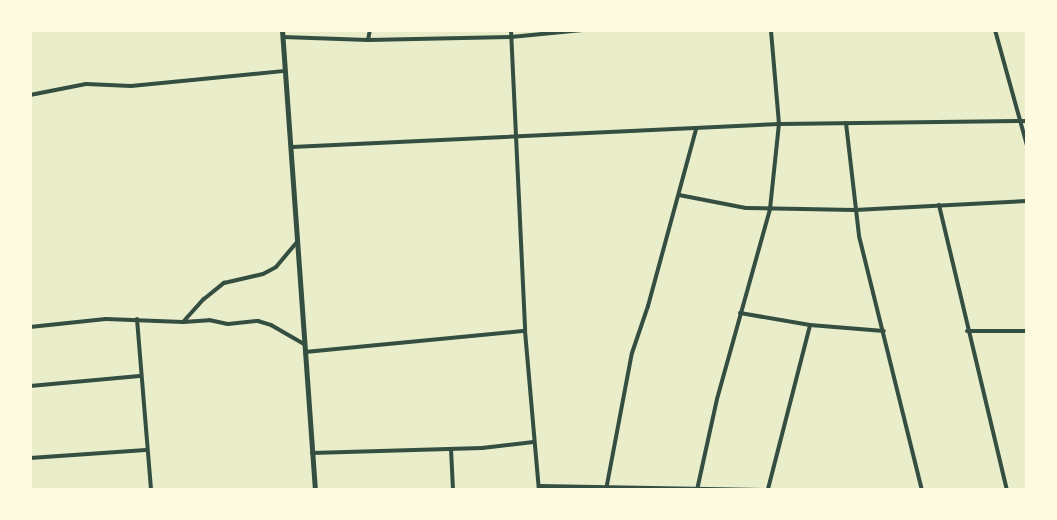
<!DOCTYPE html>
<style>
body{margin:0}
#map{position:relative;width:1057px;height:520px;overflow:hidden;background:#e9edc9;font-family:"Archivo Narrow",sans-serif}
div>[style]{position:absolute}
.minor>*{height:4px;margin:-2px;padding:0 2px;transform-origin:2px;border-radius:2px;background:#344e41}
.tertiary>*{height:5px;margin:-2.5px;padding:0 2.5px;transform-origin:2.5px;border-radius:2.5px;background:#344e41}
span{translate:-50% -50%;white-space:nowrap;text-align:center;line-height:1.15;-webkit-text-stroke:4.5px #fefae0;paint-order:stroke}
.frame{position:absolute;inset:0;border:32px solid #fefae0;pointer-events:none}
</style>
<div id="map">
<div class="minor">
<div style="left:511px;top:30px;width:301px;rotate:87.3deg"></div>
<div style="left:525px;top:331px;width:160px;rotate:85deg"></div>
<div style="left:995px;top:30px;width:119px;rotate:74.5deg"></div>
<div style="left:283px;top:37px;width:85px;rotate:2deg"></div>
<div style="left:368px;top:40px;width:143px;rotate:-1.2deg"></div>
<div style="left:511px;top:37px;width:72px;rotate:-5.6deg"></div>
<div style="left:368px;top:40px;width:10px;rotate:-79deg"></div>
<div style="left:30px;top:95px;width:57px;rotate:-11.1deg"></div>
<div style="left:86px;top:84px;width:45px;rotate:2.5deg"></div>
<div style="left:131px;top:86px;width:155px;rotate:-5.6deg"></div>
<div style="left:846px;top:123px;width:114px;rotate:83.4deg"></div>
<div style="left:859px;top:236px;width:262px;rotate:76.1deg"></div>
<div style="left:292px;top:147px;width:488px;rotate:-2.7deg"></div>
<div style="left:779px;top:124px;width:248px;rotate:-0.7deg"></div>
<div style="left:679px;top:195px;width:68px;rotate:11deg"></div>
<div style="left:746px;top:208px;width:109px;rotate:1.1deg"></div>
<div style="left:855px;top:210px;width:172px;rotate:-3deg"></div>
<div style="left:939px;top:205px;width:293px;rotate:76.6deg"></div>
<div style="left:740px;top:313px;width:71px;rotate:9.7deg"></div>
<div style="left:137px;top:319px;width:172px;rotate:85.3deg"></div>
<div style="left:183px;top:322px;width:26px;rotate:-4deg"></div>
<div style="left:209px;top:320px;width:19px;rotate:12deg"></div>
<div style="left:228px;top:324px;width:30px;rotate:-6deg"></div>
<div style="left:258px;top:321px;width:14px;rotate:17deg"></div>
<div style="left:271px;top:325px;width:38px;rotate:30deg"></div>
<div style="left:30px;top:327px;width:76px;rotate:-6deg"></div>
<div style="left:106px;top:319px;width:77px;rotate:2.2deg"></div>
<div style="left:183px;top:322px;width:31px;rotate:-48deg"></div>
<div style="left:204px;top:299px;width:26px;rotate:-39deg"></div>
<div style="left:224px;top:283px;width:40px;rotate:-13deg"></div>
<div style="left:263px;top:274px;width:15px;rotate:-28deg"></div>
<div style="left:276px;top:267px;width:33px;rotate:-50deg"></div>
<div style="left:967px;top:331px;width:60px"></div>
<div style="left:305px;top:352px;width:221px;rotate:-5.5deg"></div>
<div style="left:30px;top:386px;width:110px;rotate:-5.2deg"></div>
<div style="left:451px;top:449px;width:41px;rotate:87.2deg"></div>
<div style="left:312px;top:453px;width:170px;rotate:-1.7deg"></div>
<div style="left:482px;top:448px;width:52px;rotate:-6.6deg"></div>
<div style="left:30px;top:458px;width:116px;rotate:-3.9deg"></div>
<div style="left:539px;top:486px;width:241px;rotate:1deg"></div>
<div style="left:768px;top:489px;width:169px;rotate:-75.6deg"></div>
<div style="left:810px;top:325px;width:74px;rotate:4.6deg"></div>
<div style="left:606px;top:490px;width:139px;rotate:-79.3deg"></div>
<div style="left:632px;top:353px;width:50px;rotate:-71.2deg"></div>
<div style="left:648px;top:306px;width:183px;rotate:-74.8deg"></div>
<div style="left:697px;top:490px;width:93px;rotate:-77.6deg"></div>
<div style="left:717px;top:399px;width:197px;rotate:-74.4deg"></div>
<div style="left:770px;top:209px;width:85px;rotate:-84deg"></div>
<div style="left:779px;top:124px;width:94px;rotate:-94.9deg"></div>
<div style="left:904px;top:490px;width:18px"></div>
</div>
<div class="tertiary">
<div style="left:282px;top:30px;width:461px;rotate:85.9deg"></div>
</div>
<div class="frame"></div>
</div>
